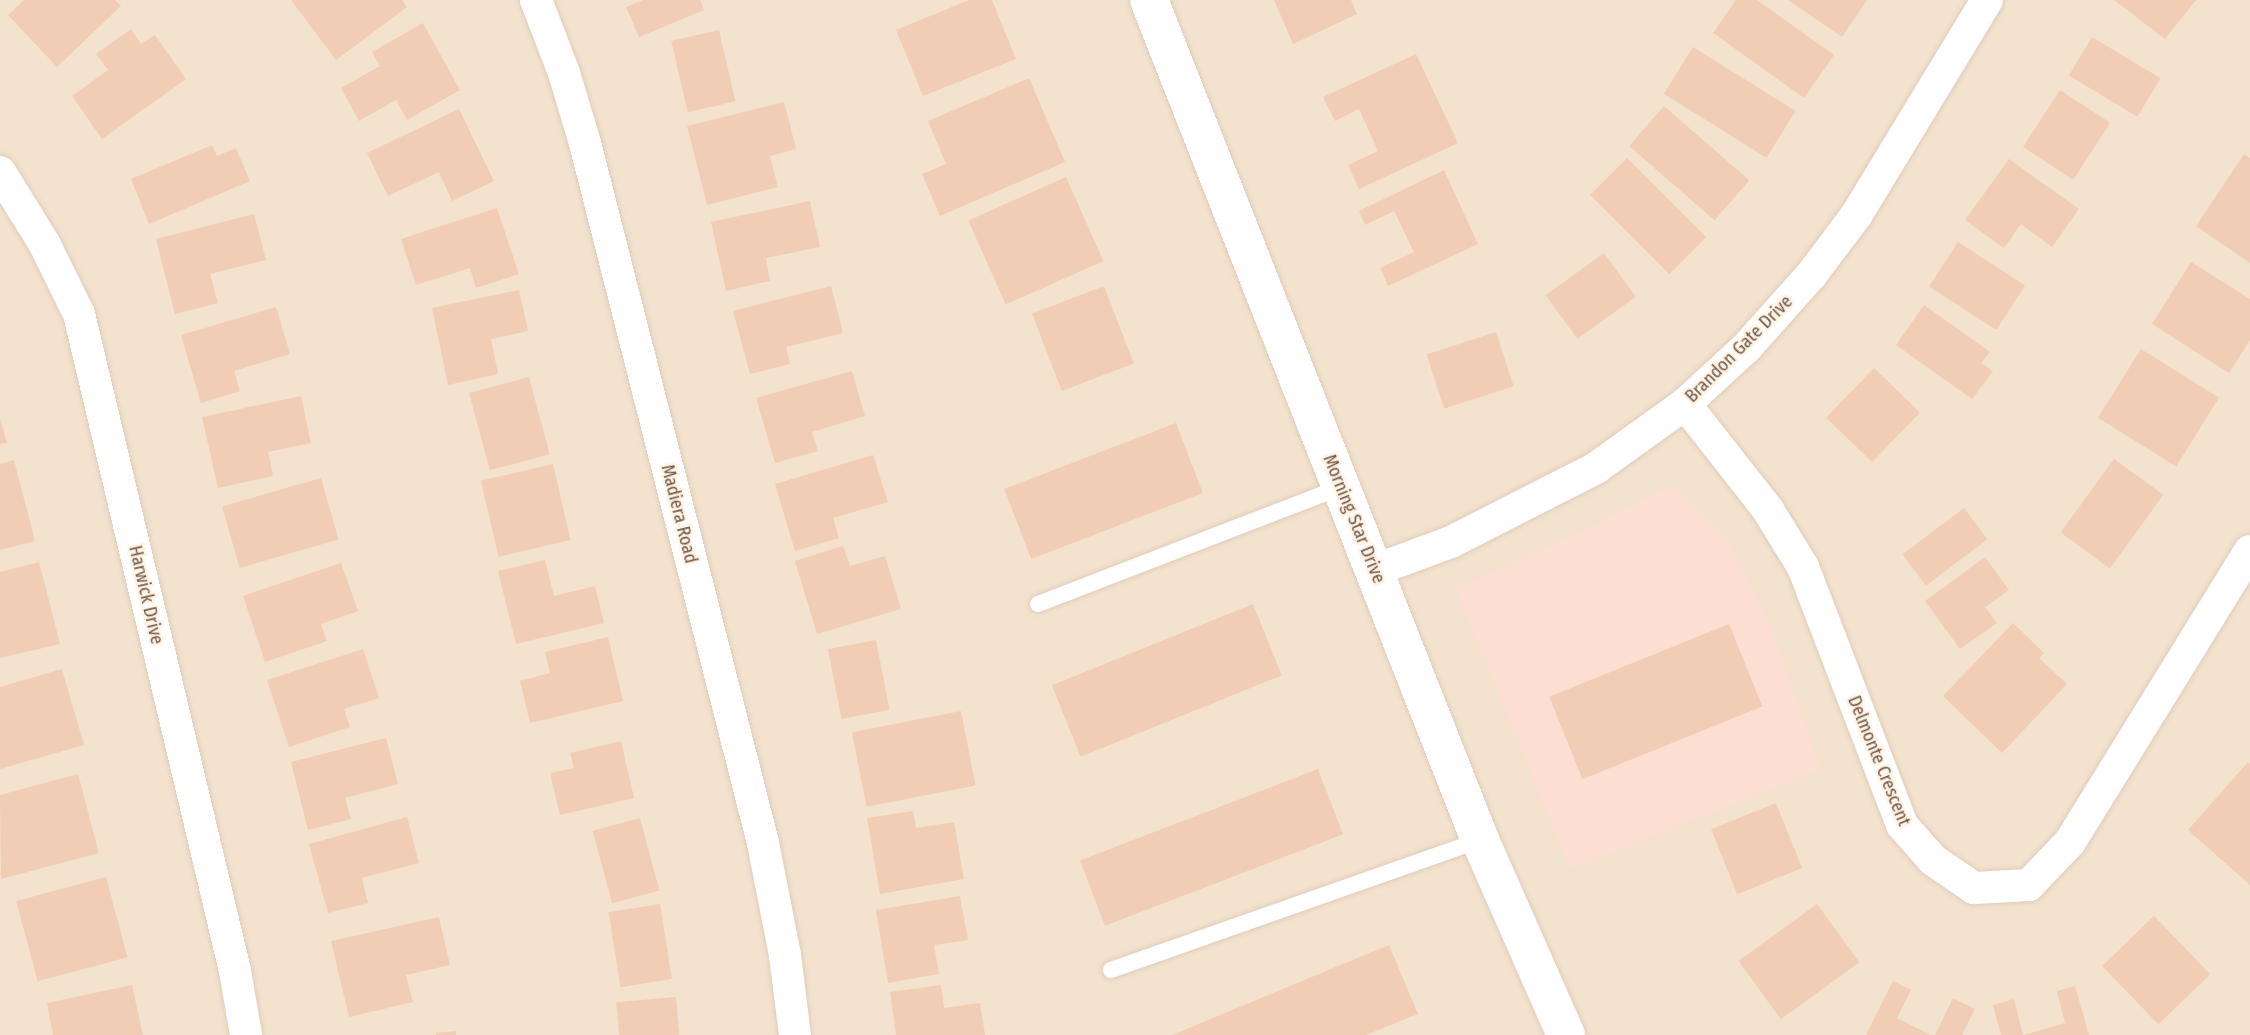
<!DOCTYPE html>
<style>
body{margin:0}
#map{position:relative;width:2250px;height:1035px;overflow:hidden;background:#fcf0df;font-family:"Fira Sans Condensed",sans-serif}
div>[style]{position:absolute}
.residential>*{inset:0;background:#f3e2cd;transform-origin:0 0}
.commercial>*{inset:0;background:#fdded2}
.building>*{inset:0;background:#f1cdb6;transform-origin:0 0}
.roads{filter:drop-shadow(0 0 2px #e0ccbb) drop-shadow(0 0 2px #e0ccbb)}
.lane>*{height:16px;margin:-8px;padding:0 8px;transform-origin:8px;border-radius:8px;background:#fff}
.street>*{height:32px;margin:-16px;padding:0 16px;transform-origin:16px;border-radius:16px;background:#fff}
.secondary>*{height:38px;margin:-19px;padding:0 19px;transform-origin:19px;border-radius:19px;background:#fff}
span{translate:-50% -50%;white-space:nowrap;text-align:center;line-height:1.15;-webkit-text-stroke:5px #fff4e5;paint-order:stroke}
.street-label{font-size:18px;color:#725647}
</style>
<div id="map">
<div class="residential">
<div style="left:0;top:0;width:2250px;height:1035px"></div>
</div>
<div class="commercial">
<div style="clip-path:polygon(1671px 485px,1729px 543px,1768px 620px,1821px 769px,1570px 869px,1456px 589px,1585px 530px)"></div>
</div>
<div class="building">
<div style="clip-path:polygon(24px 0,115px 0,121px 6px,57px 67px,8px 15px)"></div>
<div style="clip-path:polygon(291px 0,402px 0,407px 7px,336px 60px)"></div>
<div style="clip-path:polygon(643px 0,700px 0,704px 10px,639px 37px,626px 7px)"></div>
<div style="clip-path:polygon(969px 0,992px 0,1016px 59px,923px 96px,896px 30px)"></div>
<div style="clip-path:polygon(1274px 0,1351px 0,1357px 14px,1293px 44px)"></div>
<div style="clip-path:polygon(1736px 0,1757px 0,1834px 55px,1804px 98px,1713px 33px)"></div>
<div style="clip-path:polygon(1788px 0,1867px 0,1842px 37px)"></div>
<div style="clip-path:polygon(2114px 0,2196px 0,2165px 39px)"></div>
<div style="clip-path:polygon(423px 23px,460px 90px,407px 120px,396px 100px,359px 121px,341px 88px,380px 66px,372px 52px)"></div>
<div style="clip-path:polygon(131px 29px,141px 44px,155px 35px,186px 79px,102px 139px,72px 96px,108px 70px,96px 54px)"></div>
<div style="left:719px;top:30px;width:73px;height:49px;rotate:77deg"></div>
<div style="left:2092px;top:37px;width:80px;height:45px;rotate:31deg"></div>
<div style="left:1693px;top:47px;width:121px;height:55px;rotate:32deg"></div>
<div style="clip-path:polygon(1416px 54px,1458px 143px,1359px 189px,1348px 165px,1378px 151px,1359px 109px,1335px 121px,1323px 97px)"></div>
<div style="clip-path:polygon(1029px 78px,1065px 162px,940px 216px,922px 174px,946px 164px,928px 121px)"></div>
<div style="left:2060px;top:90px;width:60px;height:68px;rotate:33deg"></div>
<div style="clip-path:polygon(784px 102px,796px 149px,770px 156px,778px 187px,707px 205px,687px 126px)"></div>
<div style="left:1664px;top:106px;width:113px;height:53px;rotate:41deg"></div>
<div style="clip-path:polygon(459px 109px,494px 181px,452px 201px,439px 172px,388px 196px,367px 153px)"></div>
<div style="clip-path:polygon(212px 145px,217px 156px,236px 148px,250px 181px,149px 224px,131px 179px)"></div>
<div style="clip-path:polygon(2244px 154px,2250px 158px,2250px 263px,2196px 226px)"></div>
<div style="left:1627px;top:158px;width:112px;height:52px;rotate:45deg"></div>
<div style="clip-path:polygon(2009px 159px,2079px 209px,2052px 247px,2021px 224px,2004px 248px,1965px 220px)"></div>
<div style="clip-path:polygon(1444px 170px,1478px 244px,1388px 286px,1380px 268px,1414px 252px,1394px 211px,1365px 225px,1359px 211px)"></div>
<div style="left:1066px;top:177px;width:92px;height:107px;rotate:66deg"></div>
<div style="clip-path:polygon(810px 201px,820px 247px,766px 258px,770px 281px,726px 291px,711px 222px)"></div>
<div style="clip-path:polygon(497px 208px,519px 274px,476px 288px,470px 268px,416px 285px,401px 239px)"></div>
<div style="clip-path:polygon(254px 214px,266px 260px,210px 274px,218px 303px,175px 314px,156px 239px)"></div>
<div style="left:1958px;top:242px;width:80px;height:53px;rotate:33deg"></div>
<div style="left:1604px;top:253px;width:54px;height:72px;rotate:54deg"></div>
<div style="clip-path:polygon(2191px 262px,2250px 299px,2250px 340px,2229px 373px,2152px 324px)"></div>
<div style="clip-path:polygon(831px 286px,843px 333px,786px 347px,790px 364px,750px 374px,733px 311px)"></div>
<div style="left:1104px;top:286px;width:83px;height:77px;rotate:69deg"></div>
<div style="clip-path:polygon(519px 290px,528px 331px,491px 339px,498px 374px,448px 385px,432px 308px)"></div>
<div style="clip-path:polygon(1924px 305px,1990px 352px,1981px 363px,1993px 371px,1972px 399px,1896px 345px)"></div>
<div style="clip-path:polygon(276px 307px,290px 354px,234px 371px,240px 391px,201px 403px,181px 335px)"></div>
<div style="left:1496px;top:332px;width:57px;height:73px;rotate:72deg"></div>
<div style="left:2141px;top:349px;width:92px;height:81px;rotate:32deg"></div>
<div style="left:1874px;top:368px;width:64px;height:69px;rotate:44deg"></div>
<div style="clip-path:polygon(852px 371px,865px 416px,812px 432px,818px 451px,775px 463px,756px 398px)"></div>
<div style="left:529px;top:377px;width:80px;height:62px;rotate:75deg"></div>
<div style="clip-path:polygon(301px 396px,311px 443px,268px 452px,273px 476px,218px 488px,202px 417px)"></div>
<div style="clip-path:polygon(0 419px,7px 443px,0 444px)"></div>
<div style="left:1176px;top:423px;width:75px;height:184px;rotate:69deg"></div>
<div style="clip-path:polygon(873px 455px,888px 502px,833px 518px,839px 538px,795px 551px,775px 484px)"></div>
<div style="left:2114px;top:459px;width:61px;height:91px;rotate:36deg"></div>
<div style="clip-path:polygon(14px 460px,35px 541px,0 550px,0 464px)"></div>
<div style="left:553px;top:464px;width:78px;height:74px;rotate:77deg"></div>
<div style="left:321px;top:478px;width:64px;height:103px;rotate:74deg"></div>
<div style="left:1964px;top:508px;width:39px;height:77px;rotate:53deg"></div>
<div style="clip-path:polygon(843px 546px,850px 566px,885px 556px,901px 609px,817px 634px,795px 561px)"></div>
<div style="clip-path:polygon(1985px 557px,2009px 590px,1985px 607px,1997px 623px,1960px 649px,1925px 601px)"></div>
<div style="clip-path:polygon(545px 560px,554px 596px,595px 586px,604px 623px,516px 644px,498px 571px)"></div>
<div style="clip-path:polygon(39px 562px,60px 644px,0 658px,0 572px)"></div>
<div style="clip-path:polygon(341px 563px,358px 611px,321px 624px,327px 641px,265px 662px,243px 596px)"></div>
<div style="left:1253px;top:604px;width:77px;height:217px;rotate:68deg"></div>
<div style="clip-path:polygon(2013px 623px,2044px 653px,2039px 658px,2067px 684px,2002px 753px,1943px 696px)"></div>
<div style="left:1729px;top:624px;width:89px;height:194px;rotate:68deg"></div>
<div style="clip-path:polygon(608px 637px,623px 701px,530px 723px,520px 681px,550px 673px,545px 652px)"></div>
<div style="left:876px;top:640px;width:71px;height:49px;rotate:79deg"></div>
<div style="clip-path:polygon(363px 649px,379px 698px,344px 709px,350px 727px,289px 747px,267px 680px)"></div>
<div style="clip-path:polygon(62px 669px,84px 745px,0 769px,0 687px)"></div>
<div style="left:961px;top:711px;width:76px;height:111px;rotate:79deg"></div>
<div style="clip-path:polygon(386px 738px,398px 784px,345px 798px,351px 819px,308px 830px,291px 762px)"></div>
<div style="clip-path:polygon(621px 741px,634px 798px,560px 815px,550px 773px,574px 768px,570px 753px)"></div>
<div style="clip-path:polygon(2248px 762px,2250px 764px,2250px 885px,2188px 830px)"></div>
<div style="left:1318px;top:769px;width:70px;height:255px;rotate:69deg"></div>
<div style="clip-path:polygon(78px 774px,99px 853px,1px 879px,0 795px)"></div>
<div style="left:1776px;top:803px;width:70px;height:70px;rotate:68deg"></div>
<div style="clip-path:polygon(913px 811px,916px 828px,954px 822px,964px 879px,880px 894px,867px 818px)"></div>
<div style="clip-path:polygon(407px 817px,419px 863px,362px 878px,368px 903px,328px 913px,309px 844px)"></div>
<div style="left:640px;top:818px;width:75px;height:49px;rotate:75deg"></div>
<div style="left:106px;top:877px;width:83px;height:93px;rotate:75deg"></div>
<div style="clip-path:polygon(960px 896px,968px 940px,934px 945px,939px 974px,888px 983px,876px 910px)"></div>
<div style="left:660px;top:904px;width:76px;height:52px;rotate:81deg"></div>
<div style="left:1817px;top:904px;width:72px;height:97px;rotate:54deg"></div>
<div style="left:2154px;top:916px;width:81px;height:72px;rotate:46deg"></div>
<div style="clip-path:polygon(439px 917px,450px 965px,406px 975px,413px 1002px,349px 1017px,331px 941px)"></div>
<div style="clip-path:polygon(1389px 945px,1418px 1014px,1366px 1035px,1172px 1035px)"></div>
<div style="clip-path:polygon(1893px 981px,1911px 990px,1897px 1018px,1931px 1035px,1866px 1035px)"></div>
<div style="clip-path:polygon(132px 985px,143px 1035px,53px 1035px,47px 1003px)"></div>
<div style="clip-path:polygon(941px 985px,944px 1008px,980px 1003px,985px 1035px,896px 1035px,890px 992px)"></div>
<div style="clip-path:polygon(2075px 986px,2089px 1035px,2024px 1035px,2065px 1023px,2057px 991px)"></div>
<div style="left:676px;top:997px;width:38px;height:60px;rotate:85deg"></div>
<div style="clip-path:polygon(1953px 998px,1975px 1009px,1962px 1035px,1935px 1035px)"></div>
<div style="clip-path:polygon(2014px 999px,2023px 1035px,2001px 1035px,1993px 1005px)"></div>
<div style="clip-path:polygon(456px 1031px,456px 1035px,436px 1035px,436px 1033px)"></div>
</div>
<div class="roads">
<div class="lane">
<div style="left:1038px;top:604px;width:325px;rotate:-21.1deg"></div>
<div style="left:1111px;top:970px;width:391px;rotate:-19.4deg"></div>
</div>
<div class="street">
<div style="left:536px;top:0;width:78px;rotate:69deg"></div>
<div style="left:564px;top:73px;width:73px;rotate:73.3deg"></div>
<div style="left:585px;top:143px;width:722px;rotate:75.73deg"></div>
<div style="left:763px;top:843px;width:114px;rotate:78.9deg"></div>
<div style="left:785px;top:955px;width:81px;rotate:82.9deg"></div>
<div style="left:0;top:172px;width:86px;rotate:58.3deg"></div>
<div style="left:45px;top:245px;width:77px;rotate:63.8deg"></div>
<div style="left:79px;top:314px;width:675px;rotate:76.64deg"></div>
<div style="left:235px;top:971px;width:65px;rotate:80.2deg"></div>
<div style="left:1685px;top:404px;width:135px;rotate:51.9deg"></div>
<div style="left:1768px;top:510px;width:67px;rotate:58.4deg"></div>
<div style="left:1803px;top:567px;width:276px;rotate:69deg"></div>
<div style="left:1902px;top:825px;width:47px;rotate:48.5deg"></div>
<div style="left:1933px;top:860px;width:50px;rotate:34.3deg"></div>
<div style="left:1974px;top:888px;width:55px;rotate:-3.1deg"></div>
<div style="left:2029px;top:885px;width:59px;rotate:-46.4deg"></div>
<div style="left:2070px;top:842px;width:342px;rotate:-58.3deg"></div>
<div style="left:1375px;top:570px;width:81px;rotate:-20.2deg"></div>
<div style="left:1451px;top:542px;width:163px;rotate:-27deg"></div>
<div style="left:1596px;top:468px;width:110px;rotate:-35.7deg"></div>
<div style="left:1685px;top:404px;width:83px;rotate:-42.6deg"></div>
<div style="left:1746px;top:348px;width:99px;rotate:-48.3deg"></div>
<div style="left:1812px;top:274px;width:75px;rotate:-53.1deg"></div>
<div style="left:1857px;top:214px;width:250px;rotate:-58.7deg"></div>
</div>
<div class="secondary">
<div style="left:1149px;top:0;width:903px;rotate:68.49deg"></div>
<div style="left:1480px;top:840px;width:213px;rotate:66.2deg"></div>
</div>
</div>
<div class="street-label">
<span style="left:1739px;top:349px;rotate:-45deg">Brandon Gate Drive</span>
<span style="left:679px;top:514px;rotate:76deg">Madiera Road</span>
<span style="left:1354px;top:519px;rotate:68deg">Morning Star Drive</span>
<span style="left:146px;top:595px;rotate:77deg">Harwick Drive</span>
<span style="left:1879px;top:761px;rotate:68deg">Delmonte Crescent</span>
</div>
</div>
